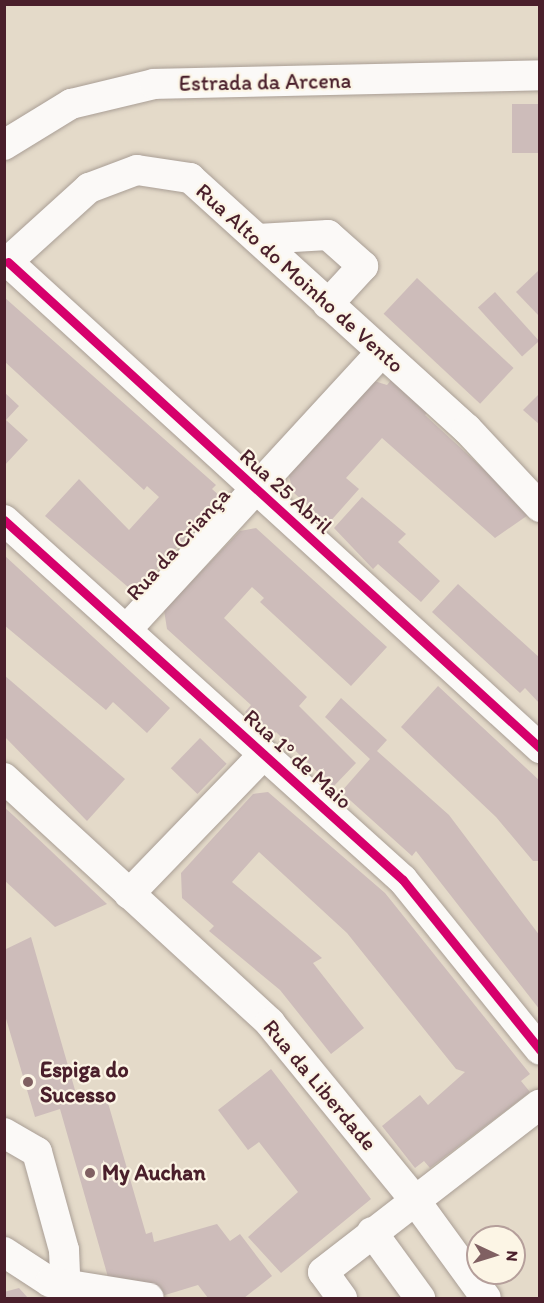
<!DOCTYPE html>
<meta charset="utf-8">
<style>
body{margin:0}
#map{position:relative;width:544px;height:1303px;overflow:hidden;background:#e4dac9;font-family:Itim,sans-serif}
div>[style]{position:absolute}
.building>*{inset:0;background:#cdbcba;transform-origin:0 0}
.roads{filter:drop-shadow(0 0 2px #a99e95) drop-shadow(0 0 2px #a99e95)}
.minor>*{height:30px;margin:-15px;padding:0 15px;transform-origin:15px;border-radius:15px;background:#fbf9f7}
.cycleway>*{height:9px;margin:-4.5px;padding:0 4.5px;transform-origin:4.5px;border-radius:4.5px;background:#d6006c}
.dots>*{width:16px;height:16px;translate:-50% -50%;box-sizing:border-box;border:3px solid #fcf5e5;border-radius:50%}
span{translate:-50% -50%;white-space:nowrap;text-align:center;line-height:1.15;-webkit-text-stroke:4.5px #fcf5e5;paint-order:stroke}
.street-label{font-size:22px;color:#4a1f2b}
.poi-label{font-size:22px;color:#4a1f2b;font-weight:700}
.left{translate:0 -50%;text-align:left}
.frame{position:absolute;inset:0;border:6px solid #4a1f2b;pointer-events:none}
.north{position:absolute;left:466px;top:1225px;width:60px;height:60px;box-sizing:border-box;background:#fcf5e5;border:2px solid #b59f9b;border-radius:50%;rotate:94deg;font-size:16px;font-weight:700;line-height:24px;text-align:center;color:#4a1f2b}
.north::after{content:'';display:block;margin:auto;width:21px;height:27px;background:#806062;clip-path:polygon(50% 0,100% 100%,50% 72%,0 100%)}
</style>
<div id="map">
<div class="building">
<div style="left:540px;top:104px;width:49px;height:28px;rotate:90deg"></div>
<div style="clip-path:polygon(538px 271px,540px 273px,540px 317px,516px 292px)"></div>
<div style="left:417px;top:278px;width:132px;height:49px;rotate:43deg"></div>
<div style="left:495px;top:292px;width:66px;height:23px;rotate:48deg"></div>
<div style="clip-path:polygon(4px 297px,216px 485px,212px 489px,222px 498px,135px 593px,45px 516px,79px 479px,129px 530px,159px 497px,147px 486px,144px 490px,4px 361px)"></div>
<div style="clip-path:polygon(392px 379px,428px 412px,425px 415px,531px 513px,495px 538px,382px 438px,346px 478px,359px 489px,328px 524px,293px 492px,288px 472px,371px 380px,387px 385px)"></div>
<div style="clip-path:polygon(4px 392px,19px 406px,6px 420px,28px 440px,4px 466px)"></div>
<div style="clip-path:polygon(540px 393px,540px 425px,523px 410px)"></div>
<div style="clip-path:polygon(362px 497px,406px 534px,398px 542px,440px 581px,421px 602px,378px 564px,373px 569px,334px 528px)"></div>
<div style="clip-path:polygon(256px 528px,387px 647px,351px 686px,260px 602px,264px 598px,252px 587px,224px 618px,307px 697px,299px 706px,356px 763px,333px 787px,276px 732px,272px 736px,245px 712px,251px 705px,167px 629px,164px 610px,240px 531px)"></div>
<div style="clip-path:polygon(4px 555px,170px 708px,147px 733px,113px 702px,106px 710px,4px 625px)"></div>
<div style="clip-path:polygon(458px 584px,540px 658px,540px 704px,525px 688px,520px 693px,432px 612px)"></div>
<div style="clip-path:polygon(4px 675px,125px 779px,87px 821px,4px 736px)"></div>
<div style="clip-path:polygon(438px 686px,540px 781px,540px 861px,533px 861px,496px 817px,401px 727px)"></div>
<div style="clip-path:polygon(341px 698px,387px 740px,377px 751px,449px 815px,540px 936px,540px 1010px,416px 851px,412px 856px,341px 792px,370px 759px,325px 717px)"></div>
<div style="left:200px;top:738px;width:37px;height:42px;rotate:44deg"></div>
<div style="clip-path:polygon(268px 792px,385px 893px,530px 1074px,521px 1081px,530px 1092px,430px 1168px,424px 1161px,415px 1168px,382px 1126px,420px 1095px,428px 1105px,465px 1072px,456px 1069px,347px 933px,259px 852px,232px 882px,322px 958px,313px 963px,364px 1028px,331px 1054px,280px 990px,209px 931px,214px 926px,182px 898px,181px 873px,253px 794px)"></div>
<div style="clip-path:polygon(4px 807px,14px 816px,107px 904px,55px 927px,4px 880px)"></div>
<div style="clip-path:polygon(31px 937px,79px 1104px,106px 1096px,146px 1234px,152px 1232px,154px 1242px,217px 1224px,230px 1241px,240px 1234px,272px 1276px,244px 1298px,208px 1298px,198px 1285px,162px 1296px,110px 1284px,60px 1109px,35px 1117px,4px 1012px,4px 950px)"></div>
<div style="clip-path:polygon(271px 1069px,371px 1199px,281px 1273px,248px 1237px,298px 1192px,259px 1142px,248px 1150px,218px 1110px)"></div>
<div style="clip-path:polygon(19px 1288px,28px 1298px,4px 1298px,4px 1292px)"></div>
</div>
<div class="roads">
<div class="minor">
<div style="left:4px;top:145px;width:79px;rotate:-31.5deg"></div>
<div style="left:71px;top:104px;width:85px;rotate:-13.5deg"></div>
<div style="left:154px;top:84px;width:386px;rotate:-1.3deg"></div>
<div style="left:258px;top:239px;width:70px;rotate:-3.3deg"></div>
<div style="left:328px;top:235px;width:47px;rotate:41.5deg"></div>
<div style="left:363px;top:266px;width:52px;rotate:132.6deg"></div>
<div style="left:8px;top:262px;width:721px;rotate:42.41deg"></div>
<div style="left:4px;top:265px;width:115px;rotate:-42.2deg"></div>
<div style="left:89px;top:188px;width:51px;rotate:-20.6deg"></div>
<div style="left:137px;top:170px;width:54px;rotate:8.6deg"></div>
<div style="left:190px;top:178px;width:374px;rotate:42.2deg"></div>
<div style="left:467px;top:429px;width:107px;rotate:46.9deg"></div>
<div style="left:4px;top:520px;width:537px;rotate:42.06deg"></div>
<div style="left:403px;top:880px;width:218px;rotate:51.1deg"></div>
<div style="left:126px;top:630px;width:377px;rotate:-47.4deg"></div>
<div style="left:4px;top:778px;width:362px;rotate:42.6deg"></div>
<div style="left:270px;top:1023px;width:227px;rotate:50.7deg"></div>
<div style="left:414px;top:1199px;width:122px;rotate:54deg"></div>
<div style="left:129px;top:894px;width:194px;rotate:-46deg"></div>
<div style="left:4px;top:1133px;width:38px;rotate:30deg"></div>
<div style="left:37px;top:1152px;width:102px;rotate:74.6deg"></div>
<div style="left:64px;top:1250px;width:48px;rotate:87.6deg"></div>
<div style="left:372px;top:1232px;width:82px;rotate:54deg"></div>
<div style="left:4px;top:1252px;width:55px;rotate:33.1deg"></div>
<div style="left:50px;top:1282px;width:100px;rotate:9.2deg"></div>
<div style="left:342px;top:1298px;width:32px;rotate:-126deg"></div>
<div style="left:323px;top:1272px;width:274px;rotate:-37.7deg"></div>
</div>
</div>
<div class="cycleway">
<div style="left:8px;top:262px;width:721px;rotate:42.41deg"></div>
<div style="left:4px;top:520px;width:537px;rotate:42.06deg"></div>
<div style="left:403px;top:880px;width:218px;rotate:51.1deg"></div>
</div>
<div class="dots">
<div style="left:28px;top:1082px;background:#806062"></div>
<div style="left:90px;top:1173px;background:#806062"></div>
</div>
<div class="street-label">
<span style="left:265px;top:82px;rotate:-1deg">Estrada da Arcena</span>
<span style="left:300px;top:278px;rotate:42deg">Rua Alto do Moinho de Vento</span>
<span style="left:286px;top:491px;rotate:42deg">Rua 25 Abril</span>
<span style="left:178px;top:544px;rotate:-48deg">Rua da Criança</span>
<span style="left:298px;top:759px;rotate:42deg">Rua 1º de Maio</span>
<span style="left:320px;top:1085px;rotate:50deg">Rua da Liberdade</span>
</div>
<div class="poi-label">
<span class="left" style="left:40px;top:1082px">Espiga do<br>Sucesso</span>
<span class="left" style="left:102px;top:1173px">My Auchan</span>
</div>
<div class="frame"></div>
<div class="north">N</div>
</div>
